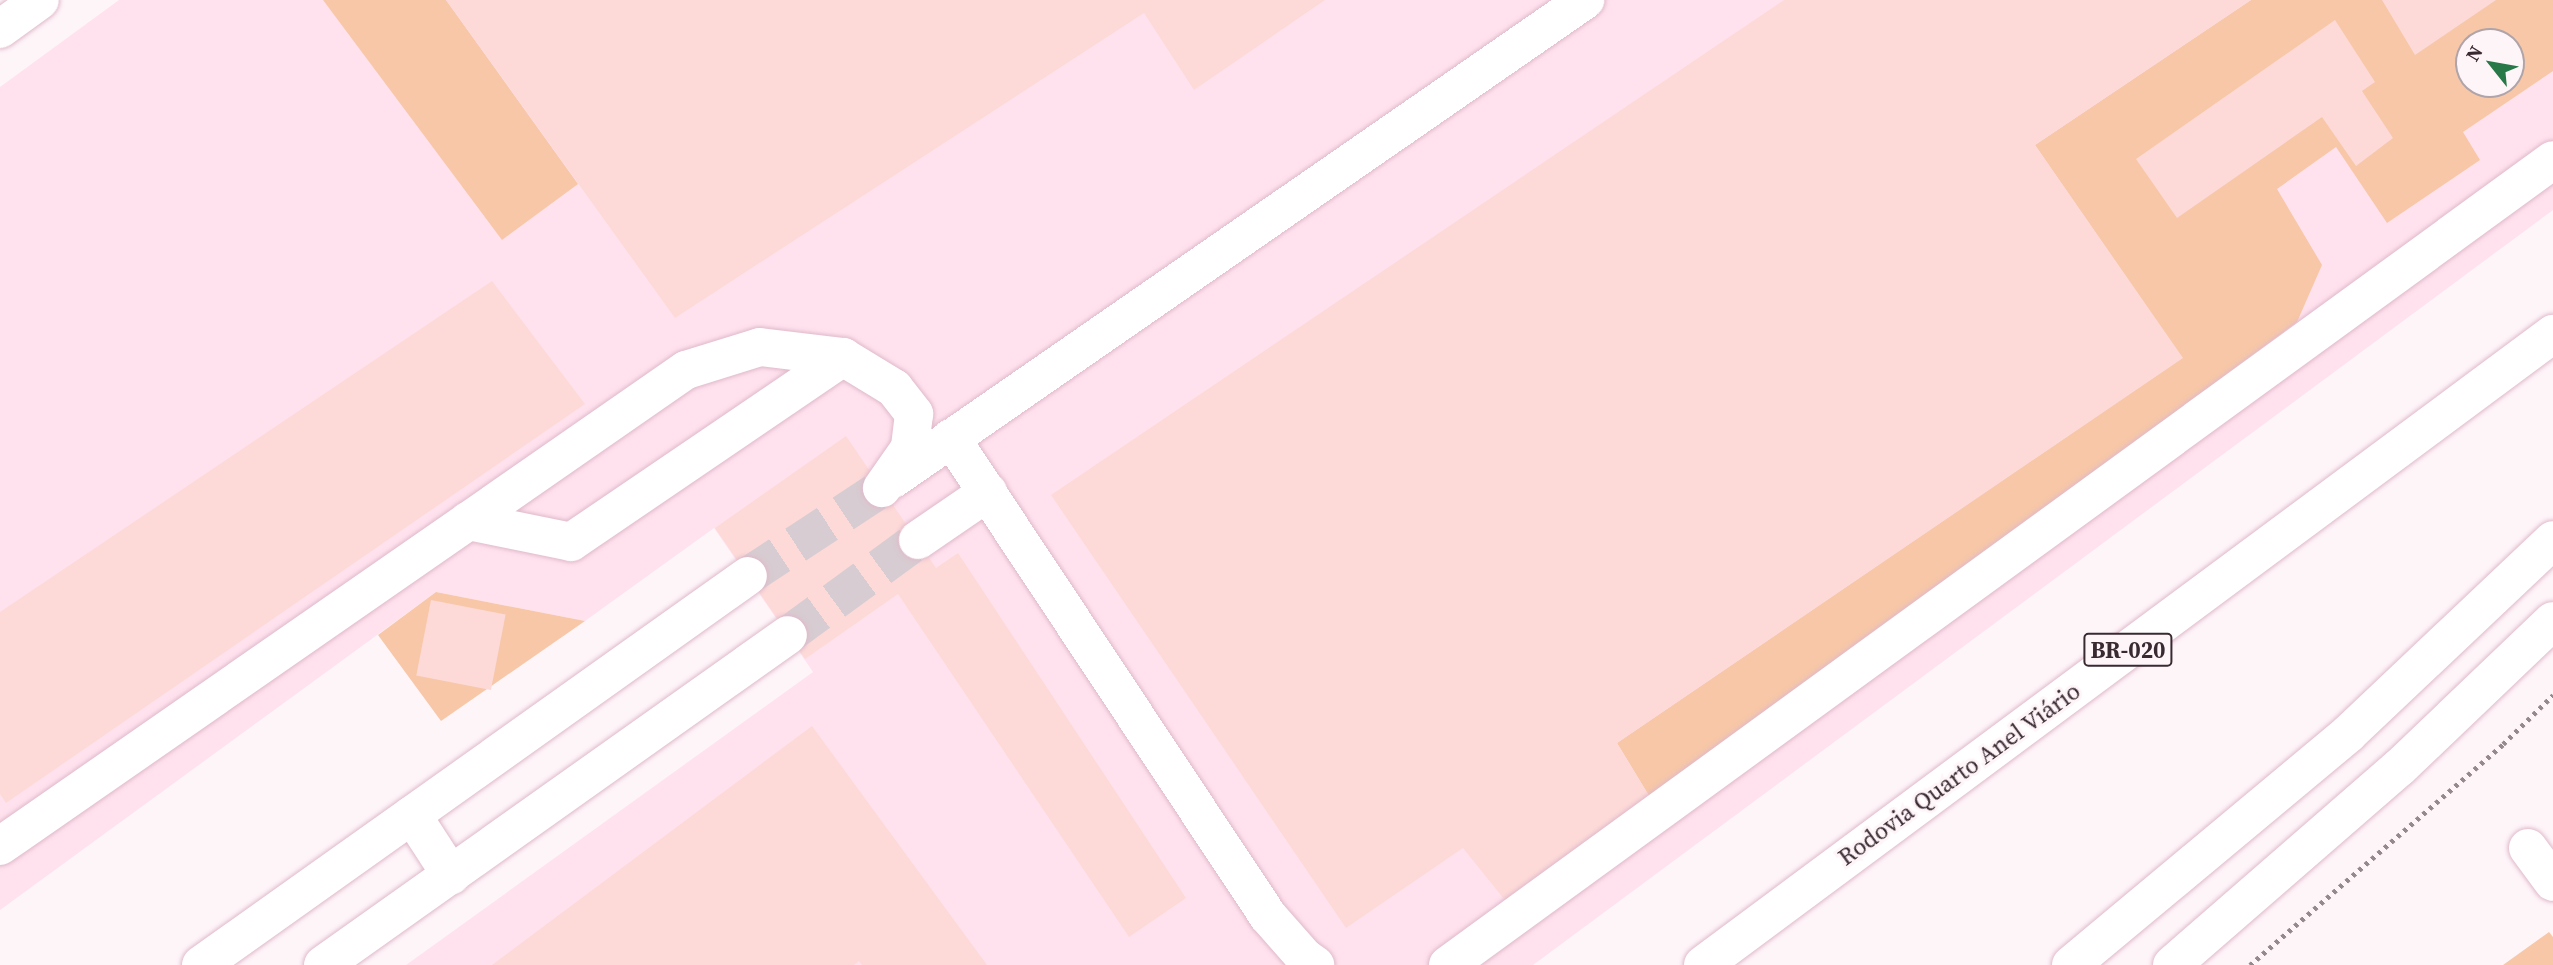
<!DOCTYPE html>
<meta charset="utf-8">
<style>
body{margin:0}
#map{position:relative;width:2553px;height:965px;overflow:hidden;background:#fef5f9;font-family:"Source Serif 4",serif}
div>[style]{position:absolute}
.built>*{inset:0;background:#ffe2ee}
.green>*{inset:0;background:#f7c7a7}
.building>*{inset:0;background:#fddad8;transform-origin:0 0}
.minor-tunnel>*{height:38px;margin-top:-19px;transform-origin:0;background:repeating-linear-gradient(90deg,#d7ccd1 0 38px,transparent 0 57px)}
.path>*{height:4.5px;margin-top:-2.25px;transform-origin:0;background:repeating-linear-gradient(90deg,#95898e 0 3.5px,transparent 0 8.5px)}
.roads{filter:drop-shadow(0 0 2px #e0b9ca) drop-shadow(0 0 2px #e0b9ca)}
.minor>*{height:38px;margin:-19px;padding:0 19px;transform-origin:19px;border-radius:19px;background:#fff}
.highway>*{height:38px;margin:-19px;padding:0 19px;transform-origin:19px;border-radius:19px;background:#fff}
span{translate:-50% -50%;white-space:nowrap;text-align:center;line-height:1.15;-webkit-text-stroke:6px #fef5f9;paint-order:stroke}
.shield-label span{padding:2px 5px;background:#fef5f9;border:2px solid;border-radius:5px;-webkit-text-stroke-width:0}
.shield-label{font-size:23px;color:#392a31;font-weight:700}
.street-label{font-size:24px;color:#392a31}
.north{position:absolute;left:2455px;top:28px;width:70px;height:70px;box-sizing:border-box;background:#fef5f9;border:2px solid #afa4a9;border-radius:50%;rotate:301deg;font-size:19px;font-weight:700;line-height:28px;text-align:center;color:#392a31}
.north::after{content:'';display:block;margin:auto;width:24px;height:32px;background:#297848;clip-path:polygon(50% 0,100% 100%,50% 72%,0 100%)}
</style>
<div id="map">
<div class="built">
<div style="clip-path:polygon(evenodd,119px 0,2553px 0,2553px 210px,1533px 965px,406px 965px,813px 672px,714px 528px,585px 621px,436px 592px,0 910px,0 87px,119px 0,2469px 42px,2511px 42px,2511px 84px,2469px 84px,2469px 42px)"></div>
</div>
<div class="green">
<div style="clip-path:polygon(323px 0,446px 0,578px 184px,502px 240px)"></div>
<div style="clip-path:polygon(evenodd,2251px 0,2553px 0,2553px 71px,2463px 132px,2480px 160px,2387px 223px,2336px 147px,2277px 189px,2322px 265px,2297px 322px,1651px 799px,1617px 743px,2182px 358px,2035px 145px,2251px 0,2469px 42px,2511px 42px,2511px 84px,2469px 84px,2469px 42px)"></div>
<div style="clip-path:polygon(436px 592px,585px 621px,441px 721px,378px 635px)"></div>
<div style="clip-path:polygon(2549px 932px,2553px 937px,2553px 965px,2503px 965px)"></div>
</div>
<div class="building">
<div style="clip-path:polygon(446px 0,1325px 0,1194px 90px,1144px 13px,675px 318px)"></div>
<div style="clip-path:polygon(1784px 0,2251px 0,2035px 145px,2183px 358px,1617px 743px,1651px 799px,1508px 904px,1463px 848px,1346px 928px,1051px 495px)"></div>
<div style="clip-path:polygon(2382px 0,2496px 0,2415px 55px)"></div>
<div style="clip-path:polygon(2335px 20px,2375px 82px,2362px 91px,2393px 138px,2356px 166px,2322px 117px,2177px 218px,2136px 159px)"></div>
<div style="clip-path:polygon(492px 281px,585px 404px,6px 803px,0 794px,0 612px)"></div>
<div style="clip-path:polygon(846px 436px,936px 568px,958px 553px,1186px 898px,1129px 937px,898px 594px,805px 659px,715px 528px)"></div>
<div style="left:431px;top:600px;width:76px;height:77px;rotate:11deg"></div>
<div style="clip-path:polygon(812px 726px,987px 965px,862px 965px,859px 961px,854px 965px,492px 965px)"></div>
</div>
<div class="minor-tunnel">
<div style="left:748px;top:576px;width:160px;rotate:-33.3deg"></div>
<div style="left:788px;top:635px;width:161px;rotate:-36.2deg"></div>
</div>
<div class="path">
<div style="left:2250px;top:965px;width:336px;rotate:-41.1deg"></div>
<div style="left:2503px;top:744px;width:70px;rotate:-44.4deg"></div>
</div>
<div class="roads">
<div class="minor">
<div style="left:0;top:29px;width:49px;rotate:-35.9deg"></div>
<div style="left:951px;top:438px;width:574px;rotate:56.45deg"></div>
<div style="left:1268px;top:916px;width:55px;rotate:48.7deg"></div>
<div style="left:1304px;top:957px;width:14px;rotate:36deg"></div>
<div style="left:893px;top:479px;width:842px;rotate:-34.69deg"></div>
<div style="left:468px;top:521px;width:105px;rotate:11.5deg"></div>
<div style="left:571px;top:542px;width:329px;rotate:-34.2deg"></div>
<div style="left:918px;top:540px;width:85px;rotate:-34.4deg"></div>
<div style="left:412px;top:815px;width:72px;rotate:57deg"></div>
<div style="left:0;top:846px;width:835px;rotate:-34.76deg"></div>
<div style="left:686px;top:370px;width:77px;rotate:-17.3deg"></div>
<div style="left:760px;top:347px;width:84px;rotate:6.9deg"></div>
<div style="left:843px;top:357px;width:60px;rotate:31.3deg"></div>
<div style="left:894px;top:388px;width:33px;rotate:52deg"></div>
<div style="left:914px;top:414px;width:34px;rotate:97deg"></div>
<div style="left:910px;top:448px;width:49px;rotate:125deg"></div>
<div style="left:2528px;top:848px;width:42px;rotate:53.7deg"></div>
<div style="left:201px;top:965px;width:671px;rotate:-35.42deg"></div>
<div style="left:323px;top:965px;width:570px;rotate:-35.36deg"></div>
<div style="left:1448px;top:965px;width:1367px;rotate:-36.07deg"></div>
<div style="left:2172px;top:965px;width:302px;rotate:-41deg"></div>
<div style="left:2400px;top:767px;width:211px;rotate:-43.7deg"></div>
</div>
<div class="highway">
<div style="left:1703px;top:965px;width:1059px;rotate:-36.59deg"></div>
<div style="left:2071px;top:965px;width:361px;rotate:-39.8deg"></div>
<div style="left:2348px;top:734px;width:282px;rotate:-43.4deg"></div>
</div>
</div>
<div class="shield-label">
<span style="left:2128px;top:650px">BR-020</span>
</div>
<div class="street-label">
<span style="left:1959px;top:774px;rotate:-36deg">Rodovia Quarto Anel Viário</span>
</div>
<div class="north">N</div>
</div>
